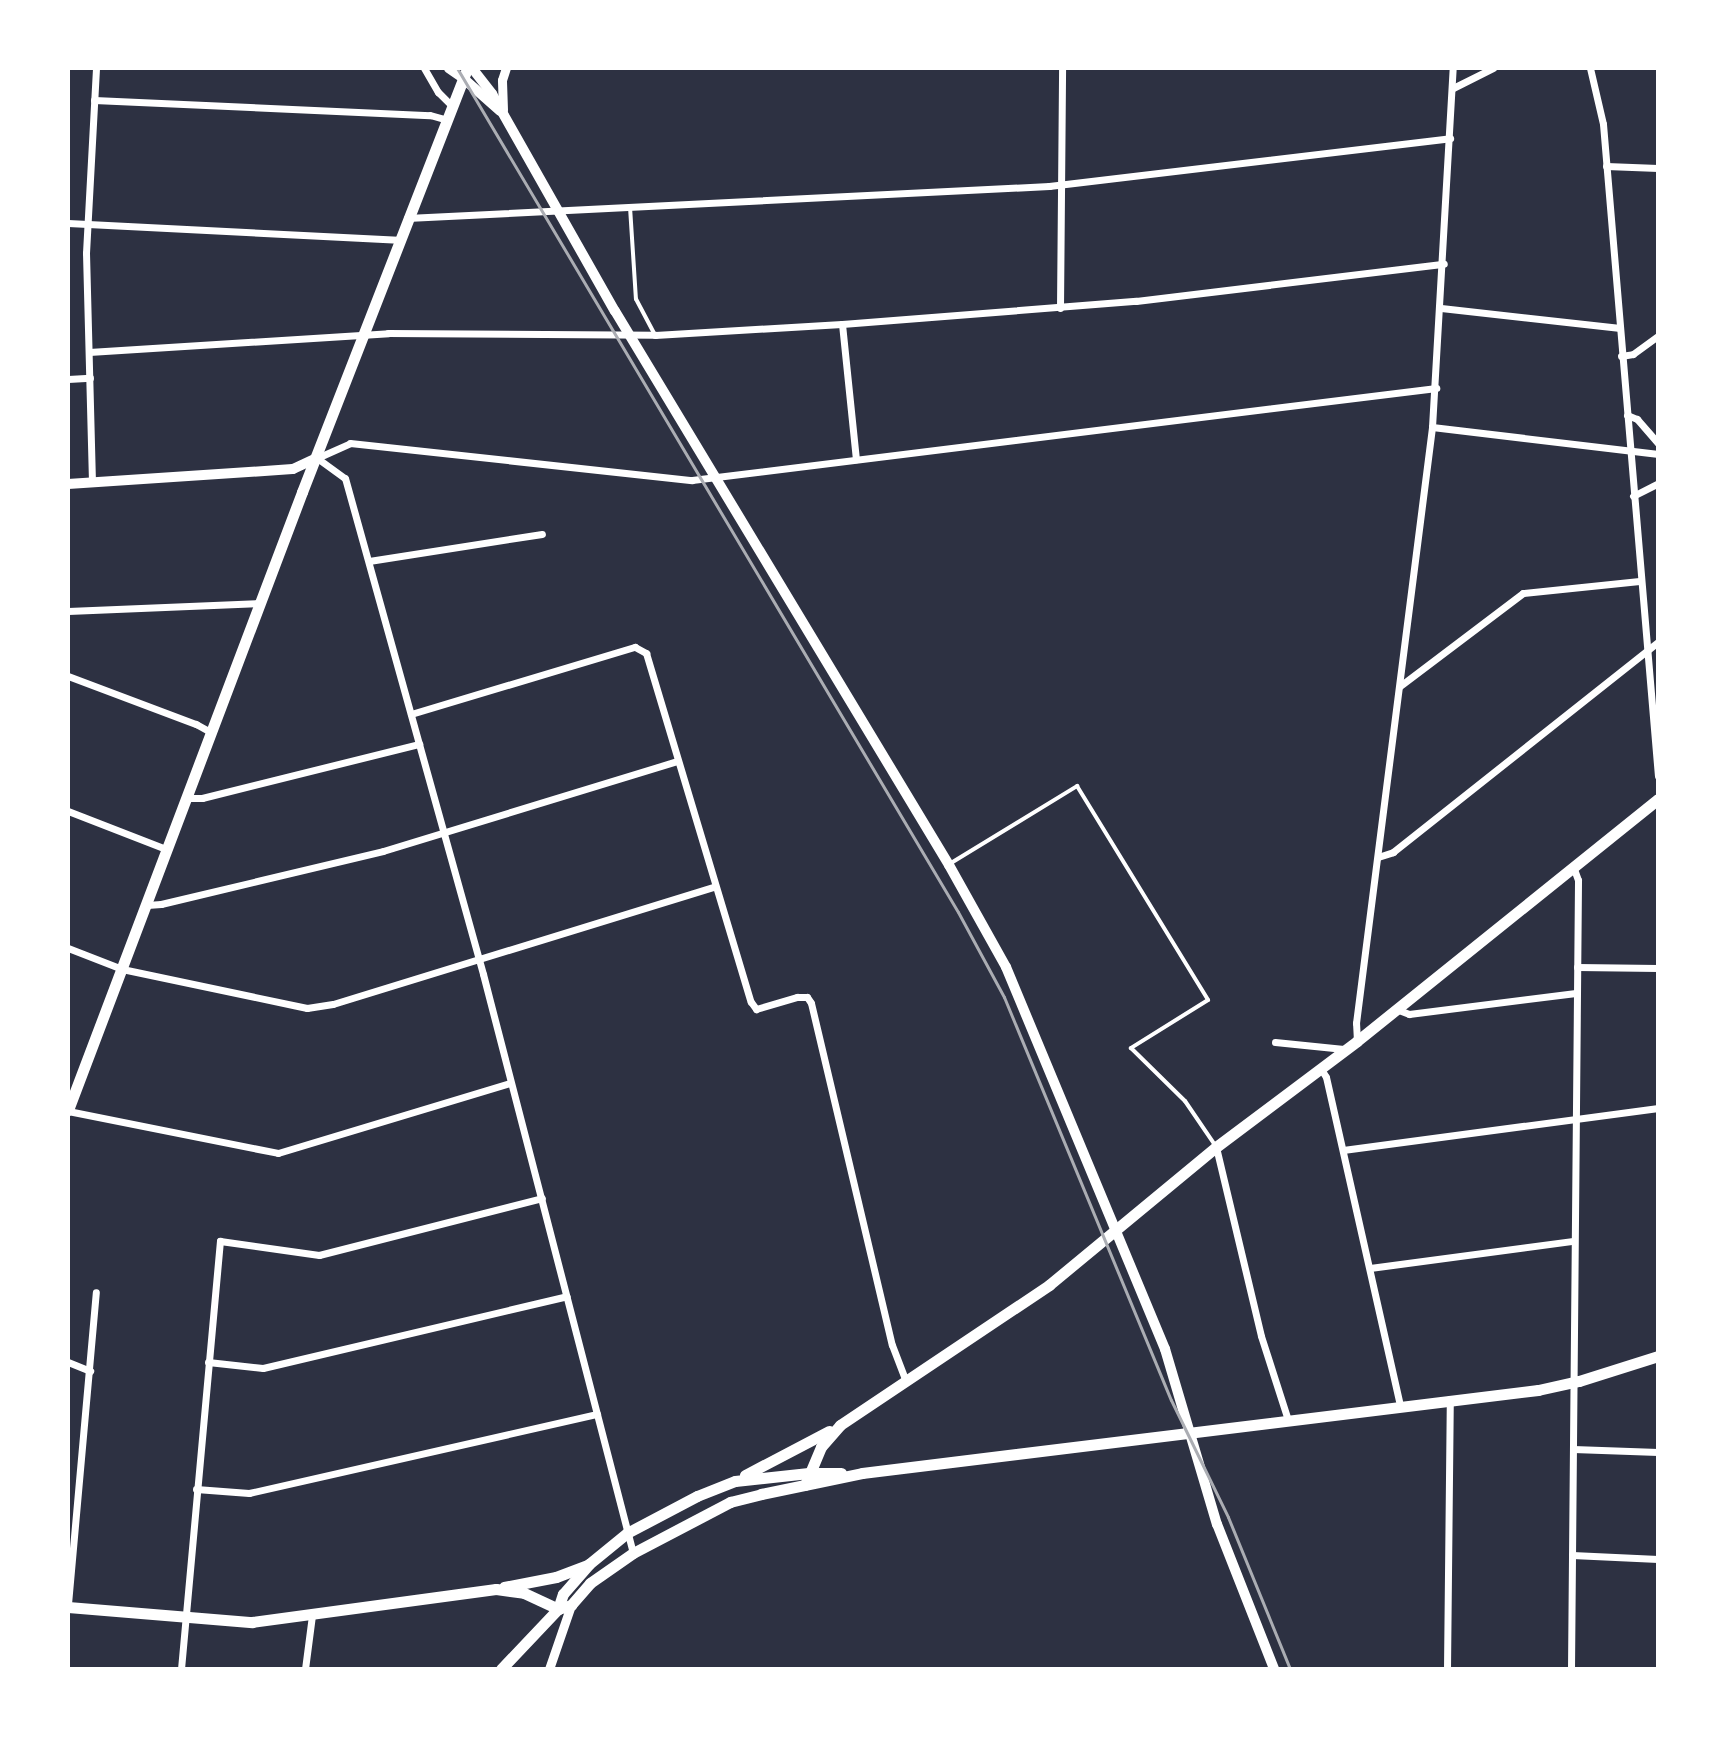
<!DOCTYPE html>
<style>
body{margin:0}
#map{position:relative;width:1726px;height:1737px;overflow:hidden;background:#2d3142;font-family:"Noto Sans",sans-serif}
div>[style]{position:absolute}
.service>*{height:4px;margin:-2px;padding:0 2px;transform-origin:2px;border-radius:2px;background:#fff}
.minor>*{height:7px;margin:-3.5px;padding:0 3.5px;transform-origin:3.5px;border-radius:3.5px;background:#fff}
.tertiary>*{height:9px;margin:-4.5px;padding:0 4.5px;transform-origin:4.5px;border-radius:4.5px;background:#fff}
.secondary>*{height:10px;margin:-5px;padding:0 5px;transform-origin:5px;border-radius:5px;background:#fff}
.primary>*{height:11px;margin:-5.5px;padding:0 5.5px;transform-origin:5.5px;border-radius:5.5px;background:#fff}
.rail>*{height:3px;margin:-1.5px;padding:0 1.5px;transform-origin:1.5px;border-radius:1.5px;background:#abadb3}
span{translate:-50% -50%;white-space:nowrap;text-align:center;line-height:1.15;-webkit-text-stroke:6px #fff;paint-order:stroke}
.frame{position:absolute;inset:0;border:70px solid #fff;pointer-events:none}
</style>
<div id="map">
<div class="service">
<div style="left:630px;top:207px;width:92px;rotate:86.3deg"></div>
<div style="left:636px;top:299px;width:41px;rotate:62.2deg"></div>
<div style="left:951px;top:863px;width:148px;rotate:-31.4deg"></div>
<div style="left:1077px;top:786px;width:251px;rotate:58.5deg"></div>
<div style="left:1208px;top:1000px;width:91px;rotate:148.1deg"></div>
<div style="left:1131px;top:1048px;width:76px;rotate:44.5deg"></div>
<div style="left:1185px;top:1101px;width:53px;rotate:55.7deg"></div>
</div>
<div class="minor">
<div style="left:424px;top:68px;width:28px;rotate:60deg"></div>
<div style="left:438px;top:92px;width:20px;rotate:45deg"></div>
<div style="left:1590px;top:68px;width:57px;rotate:76.9deg"></div>
<div style="left:1603px;top:124px;width:654px;rotate:85.18deg"></div>
<div style="left:1453px;top:88px;width:45px;rotate:-26.6deg"></div>
<div style="left:94px;top:100px;width:336px;rotate:2.6deg"></div>
<div style="left:430px;top:115px;width:18px;rotate:16deg"></div>
<div style="left:1606px;top:166px;width:52px;rotate:2.2deg"></div>
<div style="left:407px;top:218px;width:643px;rotate:-2.85deg"></div>
<div style="left:1049px;top:186px;width:404px;rotate:-6.8deg"></div>
<div style="left:68px;top:223px;width:330px;rotate:2.9deg"></div>
<div style="left:1060px;top:308px;width:240px;rotate:-89.5deg"></div>
<div style="left:1441px;top:308px;width:178px;rotate:6.4deg"></div>
<div style="left:842px;top:324px;width:136px;rotate:84.1deg"></div>
<div style="left:89px;top:352px;width:300px;rotate:-3.6deg"></div>
<div style="left:388px;top:333px;width:267px;rotate:0.4deg"></div>
<div style="left:655px;top:335px;width:187px;rotate:-3.4deg"></div>
<div style="left:842px;top:324px;width:295px;rotate:-4.5deg"></div>
<div style="left:1136px;top:301px;width:310px;rotate:-6.9deg"></div>
<div style="left:1621px;top:356px;width:12px;rotate:-9deg"></div>
<div style="left:1633px;top:354px;width:31px;rotate:-36deg"></div>
<div style="left:68px;top:379px;width:22px;rotate:-3deg"></div>
<div style="left:1627px;top:415px;width:11px;rotate:22deg"></div>
<div style="left:1637px;top:419px;width:32px;rotate:49deg"></div>
<div style="left:1432px;top:427px;width:228px;rotate:6.8deg"></div>
<div style="left:317px;top:458px;width:34px;rotate:36deg"></div>
<div style="left:345px;top:478px;width:515px;rotate:74.45deg"></div>
<div style="left:483px;top:974px;width:598px;rotate:75.48deg"></div>
<div style="left:317px;top:458px;width:36px;rotate:-24deg"></div>
<div style="left:350px;top:443px;width:344px;rotate:6.2deg"></div>
<div style="left:692px;top:480px;width:750px;rotate:-7.05deg"></div>
<div style="left:92px;top:482px;width:229px;rotate:-91.5deg"></div>
<div style="left:86px;top:253px;width:185px;rotate:-86.9deg"></div>
<div style="left:1633px;top:496px;width:28px;rotate:-27deg"></div>
<div style="left:369px;top:561px;width:175px;rotate:-8.9deg"></div>
<div style="left:68px;top:611px;width:193px;rotate:-2.4deg"></div>
<div style="left:68px;top:676px;width:137px;rotate:20.6deg"></div>
<div style="left:196px;top:724px;width:18px;rotate:29deg"></div>
<div style="left:1400px;top:686px;width:154px;rotate:-37.1deg"></div>
<div style="left:1523px;top:593px;width:117px;rotate:-5.9deg"></div>
<div style="left:411px;top:714px;width:234px;rotate:-16.7deg"></div>
<div style="left:635px;top:647px;width:13px;rotate:29deg"></div>
<div style="left:646px;top:653px;width:364px;rotate:73.3deg"></div>
<div style="left:751px;top:1002px;width:9px;rotate:54deg"></div>
<div style="left:756px;top:1009px;width:43px;rotate:-16.3deg"></div>
<div style="left:797px;top:997px;width:10px"></div>
<div style="left:807px;top:997px;width:7px;rotate:56deg"></div>
<div style="left:811px;top:1003px;width:351px;rotate:76.7deg"></div>
<div style="left:892px;top:1345px;width:39px;rotate:69deg"></div>
<div style="left:188px;top:798px;width:14px"></div>
<div style="left:202px;top:798px;width:224px;rotate:-14deg"></div>
<div style="left:68px;top:811px;width:105px;rotate:21.2deg"></div>
<div style="left:1378px;top:857px;width:16px;rotate:-18deg"></div>
<div style="left:1393px;top:852px;width:338px;rotate:-38.4deg"></div>
<div style="left:147px;top:905px;width:14px;rotate:-4deg"></div>
<div style="left:161px;top:904px;width:228px;rotate:-13.4deg"></div>
<div style="left:383px;top:851px;width:308px;rotate:-17deg"></div>
<div style="left:68px;top:948px;width:58px;rotate:21.3deg"></div>
<div style="left:122px;top:969px;width:189px;rotate:11.9deg"></div>
<div style="left:307px;top:1008px;width:26px;rotate:-9deg"></div>
<div style="left:333px;top:1004px;width:399px;rotate:-17.1deg"></div>
<div style="left:1577px;top:967px;width:81px;rotate:0.7deg"></div>
<div style="left:1396px;top:1009px;width:14px;rotate:21deg"></div>
<div style="left:1409px;top:1014px;width:168px;rotate:-7.2deg"></div>
<div style="left:1357px;top:1041px;width:18px;rotate:-93deg"></div>
<div style="left:1356px;top:1023px;width:601px;rotate:-82.73deg"></div>
<div style="left:1432px;top:427px;width:360px;rotate:-86.7deg"></div>
<div style="left:1275px;top:1042px;width:69px;rotate:5.8deg"></div>
<div style="left:1321px;top:1069px;width:9px;rotate:58deg"></div>
<div style="left:1326px;top:1077px;width:336px;rotate:77.3deg"></div>
<div style="left:68px;top:1111px;width:214px;rotate:11.3deg"></div>
<div style="left:278px;top:1153px;width:242px;rotate:-16.8deg"></div>
<div style="left:1216px;top:1147px;width:194px;rotate:76.6deg"></div>
<div style="left:1261px;top:1336px;width:88px;rotate:72.2deg"></div>
<div style="left:1343px;top:1150px;width:318px;rotate:-7.6deg"></div>
<div style="left:1370px;top:1268px;width:205px;rotate:-7.6deg"></div>
<div style="left:68px;top:1362px;width:24px;rotate:22deg"></div>
<div style="left:208px;top:1362px;width:55px;rotate:6.2deg"></div>
<div style="left:263px;top:1368px;width:312px;rotate:-13.3deg"></div>
<div style="left:1573px;top:1449px;width:85px;rotate:2deg"></div>
<div style="left:196px;top:1489px;width:53px;rotate:4.3deg"></div>
<div style="left:249px;top:1493px;width:357px;rotate:-12.8deg"></div>
<div style="left:1572px;top:1555px;width:86px;rotate:2.7deg"></div>
<div style="left:68px;top:1604px;width:313px;rotate:-84.9deg"></div>
<div style="left:181px;top:1669px;width:430px;rotate:-84.8deg"></div>
<div style="left:220px;top:1241px;width:100px;rotate:8deg"></div>
<div style="left:319px;top:1255px;width:230px;rotate:-14.3deg"></div>
<div style="left:305px;top:1669px;width:54px;rotate:-82.6deg"></div>
<div style="left:1447px;top:1669px;width:270px;rotate:-89.4deg"></div>
<div style="left:1571px;top:1669px;width:789px;rotate:-89.49deg"></div>
<div style="left:1578px;top:880px;width:12px;rotate:-110deg"></div>
</div>
<div class="tertiary">
<div style="left:448px;top:68px;width:19px;rotate:35deg"></div>
<div style="left:503px;top:110px;width:30px;rotate:-92deg"></div>
<div style="left:502px;top:80px;width:13px;rotate:-72deg"></div>
<div style="left:549px;top:1669px;width:68px;rotate:-71deg"></div>
</div>
<div class="secondary">
<div style="left:472px;top:68px;width:33px;rotate:52deg"></div>
<div style="left:492px;top:94px;width:249px;rotate:60.5deg"></div>
<div style="left:615px;top:311px;width:647px;rotate:58.91deg"></div>
<div style="left:949px;top:865px;width:117px;rotate:60.8deg"></div>
<div style="left:1006px;top:967px;width:414px;rotate:67.4deg"></div>
<div style="left:1165px;top:1349px;width:183px;rotate:73.5deg"></div>
<div style="left:1217px;top:1524px;width:156px;rotate:68.5deg"></div>
<div style="left:464px;top:79px;width:48px;rotate:41.6deg"></div>
<div style="left:68px;top:484px;width:225px;rotate:-3.8deg"></div>
<div style="left:293px;top:469px;width:26px;rotate:-25deg"></div>
</div>
<div class="primary">
<div style="left:68px;top:1110px;width:661px;rotate:-69.26deg"></div>
<div style="left:302px;top:492px;width:455px;rotate:-68.7deg"></div>
<div style="left:745px;top:1475px;width:95px;rotate:-27.6deg"></div>
<div style="left:805px;top:1485px;width:41px;rotate:-67.2deg"></div>
<div style="left:821px;top:1447px;width:29px;rotate:-49deg"></div>
<div style="left:840px;top:1425px;width:252px;rotate:-33.8deg"></div>
<div style="left:1049px;top:1285px;width:217px;rotate:-39.6deg"></div>
<div style="left:1216px;top:1147px;width:176px;rotate:-36.9deg"></div>
<div style="left:1357px;top:1041px;width:386px;rotate:-38.8deg"></div>
<div style="left:504px;top:1587px;width:53px;rotate:-10.9deg"></div>
<div style="left:556px;top:1577px;width:34px;rotate:-21deg"></div>
<div style="left:68px;top:1607px;width:185px;rotate:4.7deg"></div>
<div style="left:252px;top:1622px;width:246px;rotate:-7.7deg"></div>
<div style="left:496px;top:1589px;width:28px;rotate:8deg"></div>
<div style="left:524px;top:1593px;width:38px;rotate:25deg"></div>
<div style="left:558px;top:1609px;width:14px;rotate:-17deg"></div>
<div style="left:571px;top:1605px;width:29px;rotate:-49deg"></div>
<div style="left:590px;top:1583px;width:52px;rotate:-34.9deg"></div>
<div style="left:633px;top:1553px;width:110px;rotate:-27.7deg"></div>
<div style="left:730px;top:1502px;width:32px;rotate:-14deg"></div>
<div style="left:761px;top:1494px;width:103px;rotate:-11.7deg"></div>
<div style="left:862px;top:1473px;width:681px;rotate:-7deg"></div>
<div style="left:1538px;top:1390px;width:42px;rotate:-12.4deg"></div>
<div style="left:1579px;top:1381px;width:83px;rotate:-17.6deg"></div>
<div style="left:501px;top:1669px;width:83px;rotate:-46.5deg"></div>
<div style="left:558px;top:1609px;width:16px;rotate:-72deg"></div>
<div style="left:563px;top:1594px;width:40px;rotate:-49deg"></div>
<div style="left:589px;top:1564px;width:49px;rotate:-39.2deg"></div>
<div style="left:627px;top:1533px;width:79px;rotate:-27.9deg"></div>
<div style="left:697px;top:1496px;width:41px;rotate:-21.5deg"></div>
<div style="left:735px;top:1481px;width:74px;rotate:-6.2deg"></div>
<div style="left:809px;top:1473px;width:32px"></div>
</div>
<div class="rail">
<div style="left:457px;top:68px;width:981px;rotate:59.31deg"></div>
<div style="left:958px;top:912px;width:97px;rotate:61.6deg"></div>
<div style="left:1004px;top:997px;width:436px;rotate:67.5deg"></div>
<div style="left:1171px;top:1400px;width:130px;rotate:64deg"></div>
<div style="left:1228px;top:1517px;width:164px;rotate:67.8deg"></div>
</div>
<div class="frame"></div>
</div>
